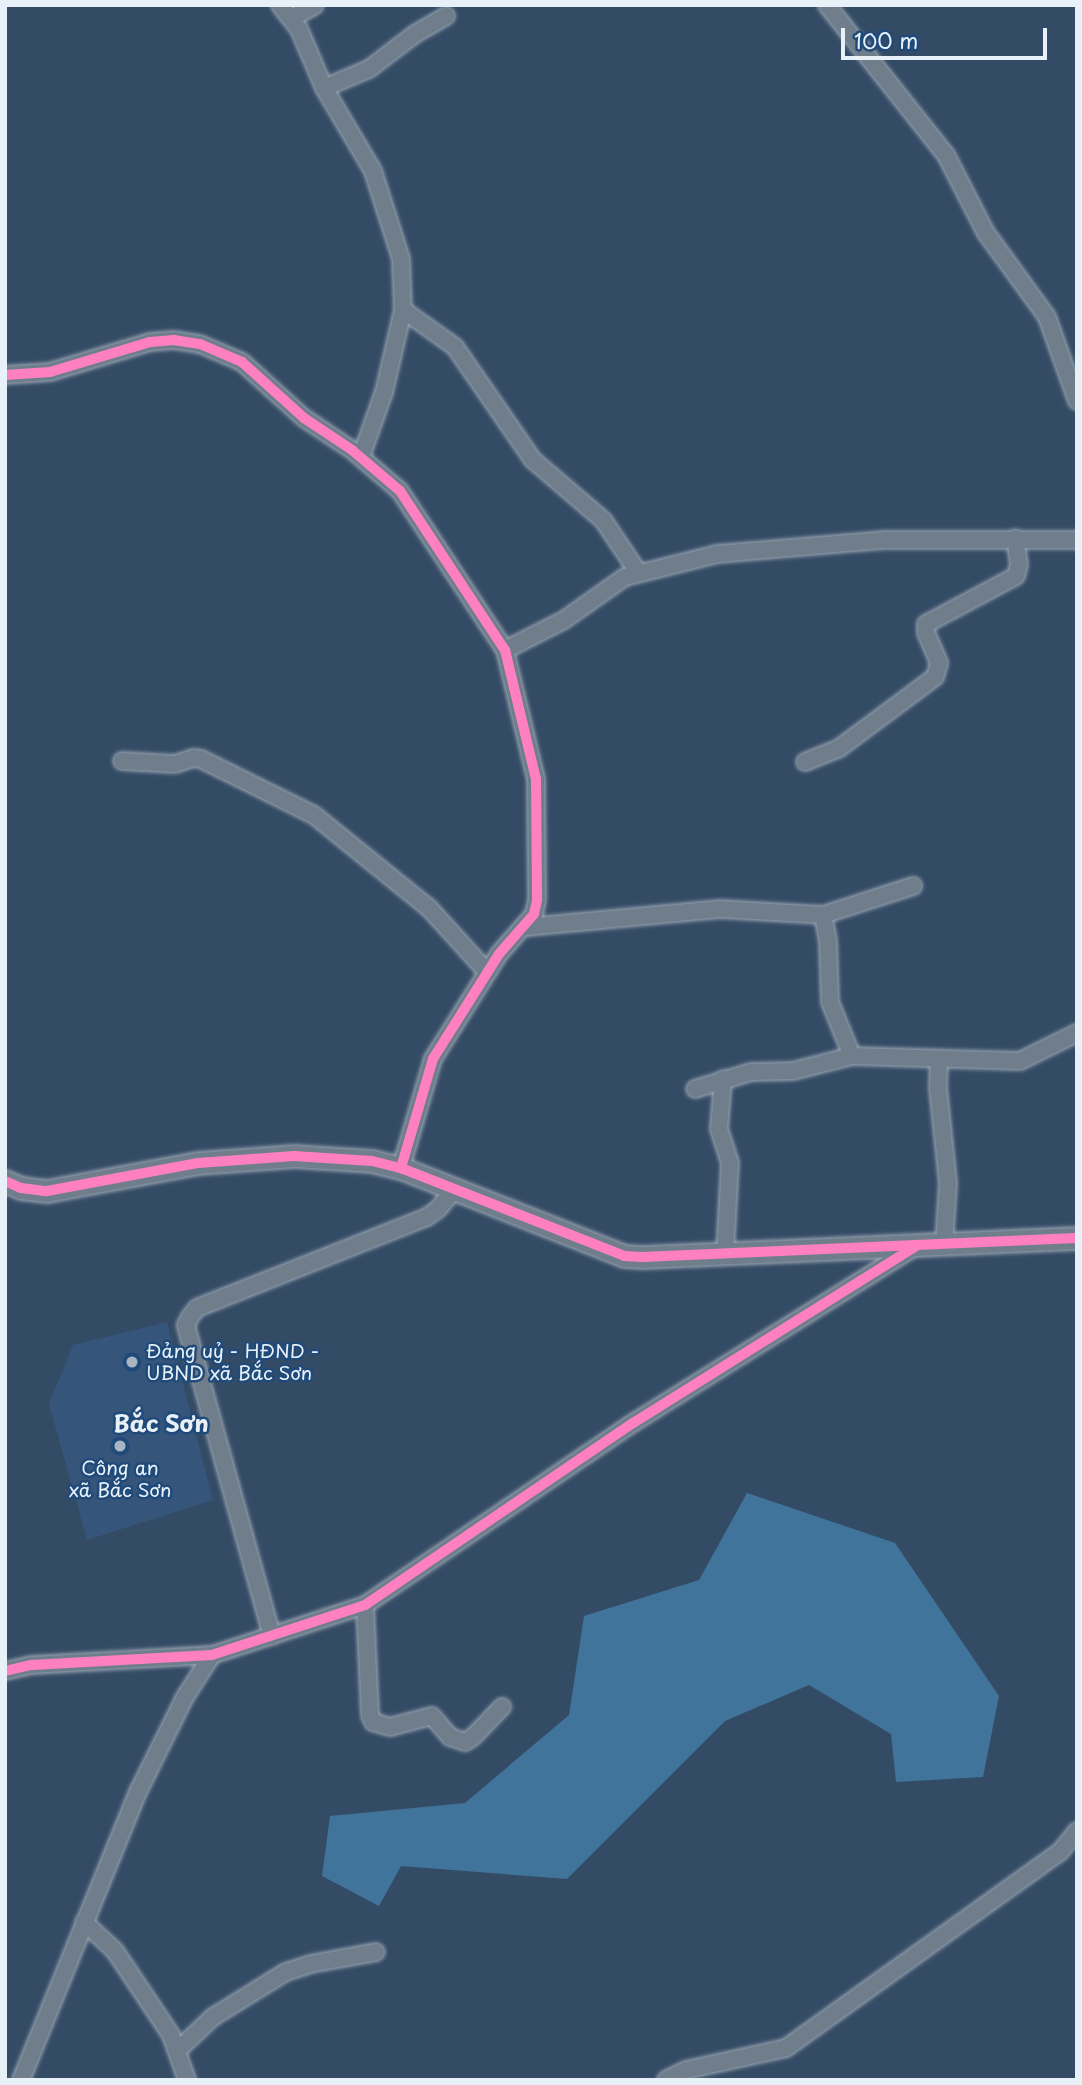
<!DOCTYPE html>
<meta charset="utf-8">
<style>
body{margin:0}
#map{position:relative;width:1082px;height:2085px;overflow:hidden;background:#344b65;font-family:"Playpen Sans",sans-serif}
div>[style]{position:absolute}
.built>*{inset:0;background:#36557b}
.water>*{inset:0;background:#41749a}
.roads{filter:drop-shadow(0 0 2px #9aa6b3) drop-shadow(0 0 2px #9aa6b3)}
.minor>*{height:16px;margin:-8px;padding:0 8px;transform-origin:8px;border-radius:8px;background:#707e8c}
.tertiary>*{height:21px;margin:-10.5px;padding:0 10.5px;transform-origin:10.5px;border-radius:10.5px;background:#707e8c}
.cycleway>*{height:10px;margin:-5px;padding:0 5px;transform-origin:5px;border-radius:5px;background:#ff80c0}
.dots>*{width:19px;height:19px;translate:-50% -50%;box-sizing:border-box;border:4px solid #1f4a7a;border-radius:50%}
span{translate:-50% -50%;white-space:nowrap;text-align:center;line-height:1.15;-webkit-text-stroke:5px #1f4a7a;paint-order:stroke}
.poi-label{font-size:19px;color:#e8f1f8}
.left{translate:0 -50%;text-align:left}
.quarter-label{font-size:23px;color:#e8f1f8;font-weight:700}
.frame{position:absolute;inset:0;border:7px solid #e8f1f8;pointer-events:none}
.scale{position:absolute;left:841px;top:28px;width:206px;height:32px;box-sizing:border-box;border:4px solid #e8f1f8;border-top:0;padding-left:9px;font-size:21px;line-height:24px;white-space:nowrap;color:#e8f1f8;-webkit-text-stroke:5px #1f4a7a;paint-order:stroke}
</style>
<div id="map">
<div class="built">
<div style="clip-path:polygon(167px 1322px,213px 1500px,87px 1540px,49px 1404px,73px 1345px)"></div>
</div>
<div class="water">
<div style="clip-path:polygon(747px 1493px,895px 1543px,999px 1696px,983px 1777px,896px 1782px,891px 1734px,809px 1685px,725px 1721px,567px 1879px,401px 1866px,379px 1906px,322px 1876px,330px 1816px,465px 1803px,569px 1715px,584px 1616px,699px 1580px)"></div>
</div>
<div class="roads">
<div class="minor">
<div style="left:280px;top:5px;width:31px;rotate:52deg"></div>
<div style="left:299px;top:29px;width:64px;rotate:67deg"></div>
<div style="left:324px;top:88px;width:96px;rotate:59.4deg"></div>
<div style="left:373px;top:171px;width:92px;rotate:72.3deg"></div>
<div style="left:401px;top:259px;width:51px;rotate:87.8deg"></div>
<div style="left:403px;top:310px;width:84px;rotate:103deg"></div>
<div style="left:384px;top:392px;width:69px;rotate:109.5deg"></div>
<div style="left:827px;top:5px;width:191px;rotate:51.6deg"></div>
<div style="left:946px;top:155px;width:88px;rotate:62.9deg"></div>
<div style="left:986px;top:233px;width:104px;rotate:54deg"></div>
<div style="left:1047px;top:317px;width:89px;rotate:70.3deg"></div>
<div style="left:292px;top:18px;width:26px;rotate:-29deg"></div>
<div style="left:324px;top:88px;width:49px;rotate:-22.9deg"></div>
<div style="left:369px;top:69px;width:58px;rotate:-37.3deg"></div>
<div style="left:415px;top:34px;width:36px;rotate:-30deg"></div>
<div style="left:403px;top:310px;width:64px;rotate:35.4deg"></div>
<div style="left:455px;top:347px;width:137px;rotate:55.4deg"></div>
<div style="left:533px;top:460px;width:92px;rotate:40.6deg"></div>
<div style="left:603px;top:520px;width:63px;rotate:56.1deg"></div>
<div style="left:5px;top:375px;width:45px;rotate:-3.8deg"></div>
<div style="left:50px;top:372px;width:104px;rotate:-16.7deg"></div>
<div style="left:150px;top:342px;width:24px;rotate:-5deg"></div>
<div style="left:174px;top:340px;width:26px;rotate:9deg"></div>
<div style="left:200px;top:344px;width:46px;rotate:23.2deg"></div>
<div style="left:242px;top:362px;width:84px;rotate:42.1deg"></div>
<div style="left:304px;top:418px;width:58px;rotate:33.7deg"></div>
<div style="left:352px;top:450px;width:63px;rotate:40.5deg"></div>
<div style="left:400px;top:491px;width:191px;rotate:56.6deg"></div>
<div style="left:505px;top:650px;width:133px;rotate:76.5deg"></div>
<div style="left:536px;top:779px;width:121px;rotate:89.5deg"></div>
<div style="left:537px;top:900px;width:14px;rotate:102deg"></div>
<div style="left:534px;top:914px;width:53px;rotate:131.2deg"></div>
<div style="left:499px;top:954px;width:124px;rotate:122.2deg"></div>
<div style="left:433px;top:1059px;width:114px;rotate:106.4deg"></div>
<div style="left:505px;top:650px;width:66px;rotate:-27deg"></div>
<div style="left:564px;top:620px;width:75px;rotate:-35.2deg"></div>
<div style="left:625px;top:577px;width:95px;rotate:-14deg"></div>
<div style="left:717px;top:554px;width:169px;rotate:-4.8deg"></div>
<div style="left:885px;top:540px;width:192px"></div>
<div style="left:122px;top:761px;width:53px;rotate:3.2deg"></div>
<div style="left:175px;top:764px;width:20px;rotate:-18deg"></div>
<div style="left:194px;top:758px;width:7px;rotate:8deg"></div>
<div style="left:201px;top:759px;width:126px;rotate:26.4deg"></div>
<div style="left:314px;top:815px;width:148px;rotate:39deg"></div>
<div style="left:429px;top:908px;width:86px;rotate:47.8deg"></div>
<div style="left:805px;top:762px;width:35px;rotate:-22deg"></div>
<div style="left:838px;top:749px;width:121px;rotate:-36.6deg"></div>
<div style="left:935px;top:677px;width:15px;rotate:-74deg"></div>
<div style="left:939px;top:663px;width:33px;rotate:-113deg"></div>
<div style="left:926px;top:633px;width:9px;rotate:-90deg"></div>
<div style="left:926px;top:624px;width:102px;rotate:-28.1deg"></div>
<div style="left:1016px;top:576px;width:11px;rotate:-75deg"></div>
<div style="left:1019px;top:565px;width:27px;rotate:-98deg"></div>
<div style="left:823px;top:915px;width:26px;rotate:79deg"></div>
<div style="left:828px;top:941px;width:61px;rotate:88.1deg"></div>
<div style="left:830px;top:1002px;width:58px;rotate:67.8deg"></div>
<div style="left:526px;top:927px;width:195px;rotate:-5.3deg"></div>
<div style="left:720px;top:909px;width:103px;rotate:3.3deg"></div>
<div style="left:823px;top:915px;width:95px;rotate:-17.9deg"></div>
<div style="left:939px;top:1059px;width:29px;rotate:92deg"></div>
<div style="left:938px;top:1088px;width:96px;rotate:84deg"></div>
<div style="left:948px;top:1183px;width:62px;rotate:93.7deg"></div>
<div style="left:723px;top:1079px;width:50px;rotate:94.6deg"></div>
<div style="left:719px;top:1129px;width:35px;rotate:72deg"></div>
<div style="left:730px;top:1162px;width:91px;rotate:93.1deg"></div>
<div style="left:695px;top:1089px;width:59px;rotate:-16.9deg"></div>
<div style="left:751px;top:1072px;width:42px;rotate:-1.4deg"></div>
<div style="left:793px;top:1071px;width:61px;rotate:-14.3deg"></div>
<div style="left:852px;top:1056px;width:168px;rotate:1.7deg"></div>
<div style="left:1020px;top:1061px;width:64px;rotate:-26.2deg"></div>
<div style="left:365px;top:1605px;width:110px;rotate:87.4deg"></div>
<div style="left:370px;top:1715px;width:8px;rotate:67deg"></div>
<div style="left:373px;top:1722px;width:18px;rotate:16deg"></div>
<div style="left:390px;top:1727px;width:43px;rotate:-14.7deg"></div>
<div style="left:432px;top:1716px;width:28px;rotate:49deg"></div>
<div style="left:450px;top:1737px;width:16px;rotate:18deg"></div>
<div style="left:465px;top:1742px;width:9px;rotate:-32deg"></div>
<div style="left:473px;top:1737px;width:42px;rotate:-46deg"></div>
<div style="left:272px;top:1636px;width:323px;rotate:-105.5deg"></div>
<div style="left:186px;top:1325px;width:9px;rotate:-63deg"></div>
<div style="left:190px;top:1317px;width:11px;rotate:-52deg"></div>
<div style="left:197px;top:1308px;width:247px;rotate:-21.6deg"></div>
<div style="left:427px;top:1217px;width:14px;rotate:-36deg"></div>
<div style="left:438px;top:1209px;width:26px;rotate:-50deg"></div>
<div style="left:5px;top:1671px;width:28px;rotate:-13deg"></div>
<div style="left:32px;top:1665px;width:180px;rotate:-3.2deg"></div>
<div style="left:212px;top:1655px;width:161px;rotate:-18.1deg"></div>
<div style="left:365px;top:1605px;width:324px;rotate:-34.2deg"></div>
<div style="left:633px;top:1423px;width:334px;rotate:-32deg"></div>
<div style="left:84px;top:1922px;width:42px;rotate:43.1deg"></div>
<div style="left:115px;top:1951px;width:101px;rotate:56.3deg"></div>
<div style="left:171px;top:2035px;width:48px;rotate:70.4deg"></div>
<div style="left:179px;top:2049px;width:47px;rotate:-43.3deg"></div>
<div style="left:213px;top:2017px;width:86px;rotate:-31.7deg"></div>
<div style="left:286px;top:1972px;width:25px;rotate:-18deg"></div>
<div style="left:310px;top:1964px;width:67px;rotate:-10.3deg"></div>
<div style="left:21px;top:2080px;width:313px;rotate:-67.9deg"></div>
<div style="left:139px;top:1790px;width:104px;rotate:-63.7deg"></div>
<div style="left:185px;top:1697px;width:50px;rotate:-57.3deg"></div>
<div style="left:666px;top:2080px;width:22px;rotate:-27deg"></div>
<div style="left:686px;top:2070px;width:102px;rotate:-12.4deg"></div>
<div style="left:786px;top:2048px;width:337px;rotate:-35.6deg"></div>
<div style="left:1060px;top:1852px;width:27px;rotate:-51deg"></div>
</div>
<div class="tertiary">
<div style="left:5px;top:1181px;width:17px;rotate:24deg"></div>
<div style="left:21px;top:1188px;width:26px;rotate:7deg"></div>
<div style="left:47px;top:1191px;width:154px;rotate:-10.5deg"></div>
<div style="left:198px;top:1163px;width:96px;rotate:-4.2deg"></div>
<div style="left:294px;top:1156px;width:78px;rotate:3.7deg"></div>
<div style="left:372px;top:1161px;width:30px;rotate:14deg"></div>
<div style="left:401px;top:1168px;width:240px;rotate:21.5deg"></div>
<div style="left:624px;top:1256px;width:18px;rotate:3deg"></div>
<div style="left:642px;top:1257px;width:435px;rotate:-2.5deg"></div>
</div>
</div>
<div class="cycleway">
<div style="left:5px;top:375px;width:45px;rotate:-3.8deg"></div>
<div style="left:50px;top:372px;width:104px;rotate:-16.7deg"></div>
<div style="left:150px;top:342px;width:24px;rotate:-5deg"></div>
<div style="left:174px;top:340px;width:26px;rotate:9deg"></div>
<div style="left:200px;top:344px;width:46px;rotate:23.2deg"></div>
<div style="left:242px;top:362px;width:84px;rotate:42.1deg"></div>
<div style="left:304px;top:418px;width:58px;rotate:33.7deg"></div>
<div style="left:352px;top:450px;width:63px;rotate:40.5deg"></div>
<div style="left:400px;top:491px;width:191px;rotate:56.6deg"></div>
<div style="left:505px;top:650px;width:133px;rotate:76.5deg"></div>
<div style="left:536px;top:779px;width:121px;rotate:89.5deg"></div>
<div style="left:537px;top:900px;width:14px;rotate:102deg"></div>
<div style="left:534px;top:914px;width:53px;rotate:131.2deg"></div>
<div style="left:499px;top:954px;width:124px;rotate:122.2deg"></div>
<div style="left:433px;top:1059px;width:114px;rotate:106.4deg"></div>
<div style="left:5px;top:1181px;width:17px;rotate:24deg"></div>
<div style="left:21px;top:1188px;width:26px;rotate:7deg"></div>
<div style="left:47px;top:1191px;width:154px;rotate:-10.5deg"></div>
<div style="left:198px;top:1163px;width:96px;rotate:-4.2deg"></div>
<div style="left:294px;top:1156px;width:78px;rotate:3.7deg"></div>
<div style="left:372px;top:1161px;width:30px;rotate:14deg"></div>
<div style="left:401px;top:1168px;width:240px;rotate:21.5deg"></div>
<div style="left:624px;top:1256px;width:18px;rotate:3deg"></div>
<div style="left:642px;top:1257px;width:435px;rotate:-2.5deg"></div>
<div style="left:5px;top:1671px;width:28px;rotate:-13deg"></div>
<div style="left:32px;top:1665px;width:180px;rotate:-3.2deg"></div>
<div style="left:212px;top:1655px;width:161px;rotate:-18.1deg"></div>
<div style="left:365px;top:1605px;width:324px;rotate:-34.2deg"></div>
<div style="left:633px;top:1423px;width:336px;rotate:-32deg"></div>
</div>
<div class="dots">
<div style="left:132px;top:1362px;background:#a9b7c5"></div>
<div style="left:120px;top:1446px;background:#a9b7c5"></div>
</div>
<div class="poi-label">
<span class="left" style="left:146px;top:1362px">Đảng uỷ - HĐND -<br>UBND xã Bắc Sơn</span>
<span style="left:120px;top:1479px">Công an<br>xã Bắc Sơn</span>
</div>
<div class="quarter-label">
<span style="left:161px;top:1423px">Bắc Sơn</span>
</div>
<div class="frame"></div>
<div class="scale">100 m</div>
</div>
